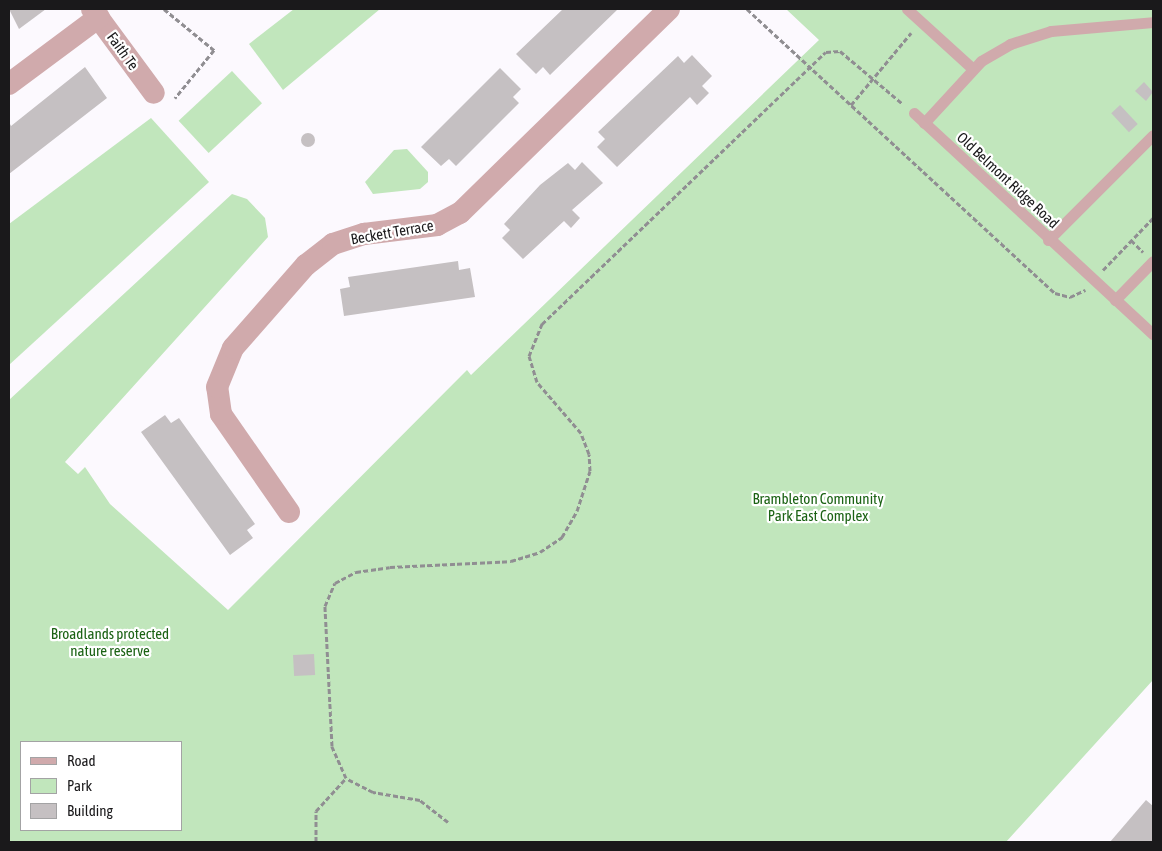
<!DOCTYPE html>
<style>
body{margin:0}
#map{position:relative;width:1162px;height:851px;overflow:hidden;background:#fcf9fe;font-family:"Asap Condensed",sans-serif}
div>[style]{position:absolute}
.green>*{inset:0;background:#c1e6bc;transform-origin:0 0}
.building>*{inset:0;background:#c5c0c2;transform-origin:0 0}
.round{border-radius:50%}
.path>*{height:3px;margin-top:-1.5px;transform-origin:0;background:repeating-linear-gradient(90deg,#908e92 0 5px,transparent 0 7.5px)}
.lane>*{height:11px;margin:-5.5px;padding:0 5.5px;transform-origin:5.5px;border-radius:5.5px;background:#d0aaac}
.street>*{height:22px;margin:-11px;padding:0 11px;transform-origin:11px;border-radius:11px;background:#d0aaac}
span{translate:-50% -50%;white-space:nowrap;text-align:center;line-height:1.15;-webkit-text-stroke:4.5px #fff;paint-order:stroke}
.street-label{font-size:15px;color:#1a191b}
.park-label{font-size:15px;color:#1b6214}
.frame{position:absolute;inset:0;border:10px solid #1a191b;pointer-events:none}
.legend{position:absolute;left:20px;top:741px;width:162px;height:90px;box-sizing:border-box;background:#fff;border:1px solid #a3a3a4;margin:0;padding:6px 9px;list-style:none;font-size:15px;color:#1a191b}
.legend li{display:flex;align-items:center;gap:10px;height:25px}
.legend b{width:25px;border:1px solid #a3a3a4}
</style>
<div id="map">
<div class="green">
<div style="clip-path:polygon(294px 9px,380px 9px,283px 90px,249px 44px)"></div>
<div style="clip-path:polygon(evenodd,786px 9px,1153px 9px,1153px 680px,1006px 842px,9px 842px,9px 400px,232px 194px,247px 199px,265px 218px,268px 237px,65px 462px,78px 474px,85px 467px,110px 504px,228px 610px,467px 370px,471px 375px,819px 40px,786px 9px,21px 742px,181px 742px,181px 830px,21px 830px,21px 742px)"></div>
<div style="left:232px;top:71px;width:44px;height:73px;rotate:47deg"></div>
<div style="clip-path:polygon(151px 118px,209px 182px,9px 365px,9px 224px)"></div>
<div style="clip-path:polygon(407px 149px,428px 172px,428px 182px,420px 189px,373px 194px,365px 182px,394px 150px)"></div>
</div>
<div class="building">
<div style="clip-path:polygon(9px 9px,46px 9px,19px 29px)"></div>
<div style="clip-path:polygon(563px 9px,618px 9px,550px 75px,543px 67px,536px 74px,516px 54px)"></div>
<div style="clip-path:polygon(692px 55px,712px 76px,702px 86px,709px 93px,697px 105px,690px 97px,617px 167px,597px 147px,605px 139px,598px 132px,678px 56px,684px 63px)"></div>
<div style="clip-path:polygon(85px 67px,107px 98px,9px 174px,9px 122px,11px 126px)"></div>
<div style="clip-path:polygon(500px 68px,521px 89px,513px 97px,519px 103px,456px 166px,449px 159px,441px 166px,421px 147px)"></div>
<div style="clip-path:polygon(1144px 82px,1153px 92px,1146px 101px,1135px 91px)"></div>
<div style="left:1120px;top:105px;width:26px;height:12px;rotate:47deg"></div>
<div class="round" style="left:301px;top:133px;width:14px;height:14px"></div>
<div style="clip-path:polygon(582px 162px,603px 183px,572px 210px,580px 218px,571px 228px,564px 221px,523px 259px,502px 238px,510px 230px,504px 224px,540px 185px,568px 163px,575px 170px)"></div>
<div style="clip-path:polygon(458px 261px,459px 270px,470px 268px,475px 297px,344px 316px,340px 289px,350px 287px,348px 277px)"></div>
<div style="clip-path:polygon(165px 415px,171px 423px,179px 418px,255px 524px,247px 530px,253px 538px,230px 555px,141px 432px)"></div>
<div style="left:314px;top:654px;width:21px;height:21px;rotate:87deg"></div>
<div style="clip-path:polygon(1146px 800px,1153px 806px,1153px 842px,1110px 842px)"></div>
</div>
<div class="path">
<div style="left:164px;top:9px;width:65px;rotate:39.4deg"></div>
<div style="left:214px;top:50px;width:62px;rotate:129.1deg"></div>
<div style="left:747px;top:9px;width:419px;rotate:42.7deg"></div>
<div style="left:1055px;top:293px;width:16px;rotate:15deg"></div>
<div style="left:1070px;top:297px;width:17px;rotate:-25deg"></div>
<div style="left:851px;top:105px;width:94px;rotate:-50.2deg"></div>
<div style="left:1131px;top:240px;width:17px;rotate:45deg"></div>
<div style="left:1103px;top:270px;width:72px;rotate:-46.1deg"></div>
<div style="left:448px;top:822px;width:36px;rotate:-142deg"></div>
<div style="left:420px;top:800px;width:48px;rotate:-170.3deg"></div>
<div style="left:373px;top:792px;width:30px;rotate:-153deg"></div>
<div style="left:346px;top:778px;width:35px;rotate:-114deg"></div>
<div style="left:332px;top:746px;width:140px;rotate:-92.9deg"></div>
<div style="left:325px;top:606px;width:25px;rotate:-67deg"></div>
<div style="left:335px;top:583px;width:24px;rotate:-28deg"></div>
<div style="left:356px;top:572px;width:34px;rotate:-8deg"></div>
<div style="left:390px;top:567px;width:121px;rotate:-2.8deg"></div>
<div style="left:511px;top:561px;width:30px;rotate:-17deg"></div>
<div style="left:540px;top:552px;width:27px;rotate:-34deg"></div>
<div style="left:562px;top:537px;width:30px;rotate:-60deg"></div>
<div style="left:577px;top:511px;width:42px;rotate:-72deg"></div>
<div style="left:590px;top:471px;width:17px;rotate:-93deg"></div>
<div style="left:589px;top:454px;width:22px;rotate:-111deg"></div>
<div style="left:581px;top:433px;width:67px;rotate:-130.8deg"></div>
<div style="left:537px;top:382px;width:27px;rotate:-107deg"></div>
<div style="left:529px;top:356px;width:35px;rotate:-68deg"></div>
<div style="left:542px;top:324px;width:393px;rotate:-43.8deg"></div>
<div style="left:826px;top:52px;width:14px;rotate:-4deg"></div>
<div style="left:840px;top:51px;width:82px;rotate:40.1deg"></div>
<div style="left:316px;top:842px;width:31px;rotate:-90deg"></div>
<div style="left:316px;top:811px;width:45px;rotate:-47.7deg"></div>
</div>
<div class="lane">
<div style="left:907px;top:9px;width:89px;rotate:42.3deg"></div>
<div style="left:914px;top:113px;width:326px;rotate:42.8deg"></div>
<div style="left:924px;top:123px;width:84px;rotate:-47.4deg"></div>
<div style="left:981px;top:61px;width:34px;rotate:-30deg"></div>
<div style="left:1010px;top:44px;width:43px;rotate:-17.6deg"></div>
<div style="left:1051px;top:31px;width:102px;rotate:-5deg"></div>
<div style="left:1048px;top:240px;width:148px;rotate:-45deg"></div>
<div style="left:1115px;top:300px;width:54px;rotate:-45.7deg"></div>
</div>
<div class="street">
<div style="left:92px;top:9px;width:104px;rotate:53.6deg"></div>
<div style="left:9px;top:84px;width:112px;rotate:-36.7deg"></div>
<div style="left:289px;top:512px;width:119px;rotate:-124.8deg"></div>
<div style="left:221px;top:414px;width:27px;rotate:-98deg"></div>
<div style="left:217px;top:387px;width:42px;rotate:-67.7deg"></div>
<div style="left:233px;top:348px;width:111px;rotate:-48.7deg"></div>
<div style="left:306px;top:265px;width:34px;rotate:-38deg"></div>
<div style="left:333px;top:244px;width:33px;rotate:-18deg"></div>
<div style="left:364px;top:234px;width:74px;rotate:-7deg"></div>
<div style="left:437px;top:225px;width:26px;rotate:-28deg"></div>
<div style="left:460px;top:213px;width:292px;rotate:-44.3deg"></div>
</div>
<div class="street-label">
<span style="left:123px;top:51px;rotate:54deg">Faith Te</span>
<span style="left:1008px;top:180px;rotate:43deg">Old Belmont Ridge Road</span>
<span style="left:392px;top:232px;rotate:-10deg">Beckett Terrace</span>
</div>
<div class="park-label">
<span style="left:818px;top:507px">Brambleton Community<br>Park East Complex</span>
<span style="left:110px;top:642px">Broadlands protected<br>nature reserve</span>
</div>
<div class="frame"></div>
<ul class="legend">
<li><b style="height:6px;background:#d0aaac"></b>Road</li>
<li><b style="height:14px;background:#c1e6bc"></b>Park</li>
<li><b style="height:14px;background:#c5c0c2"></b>Building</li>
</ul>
</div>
